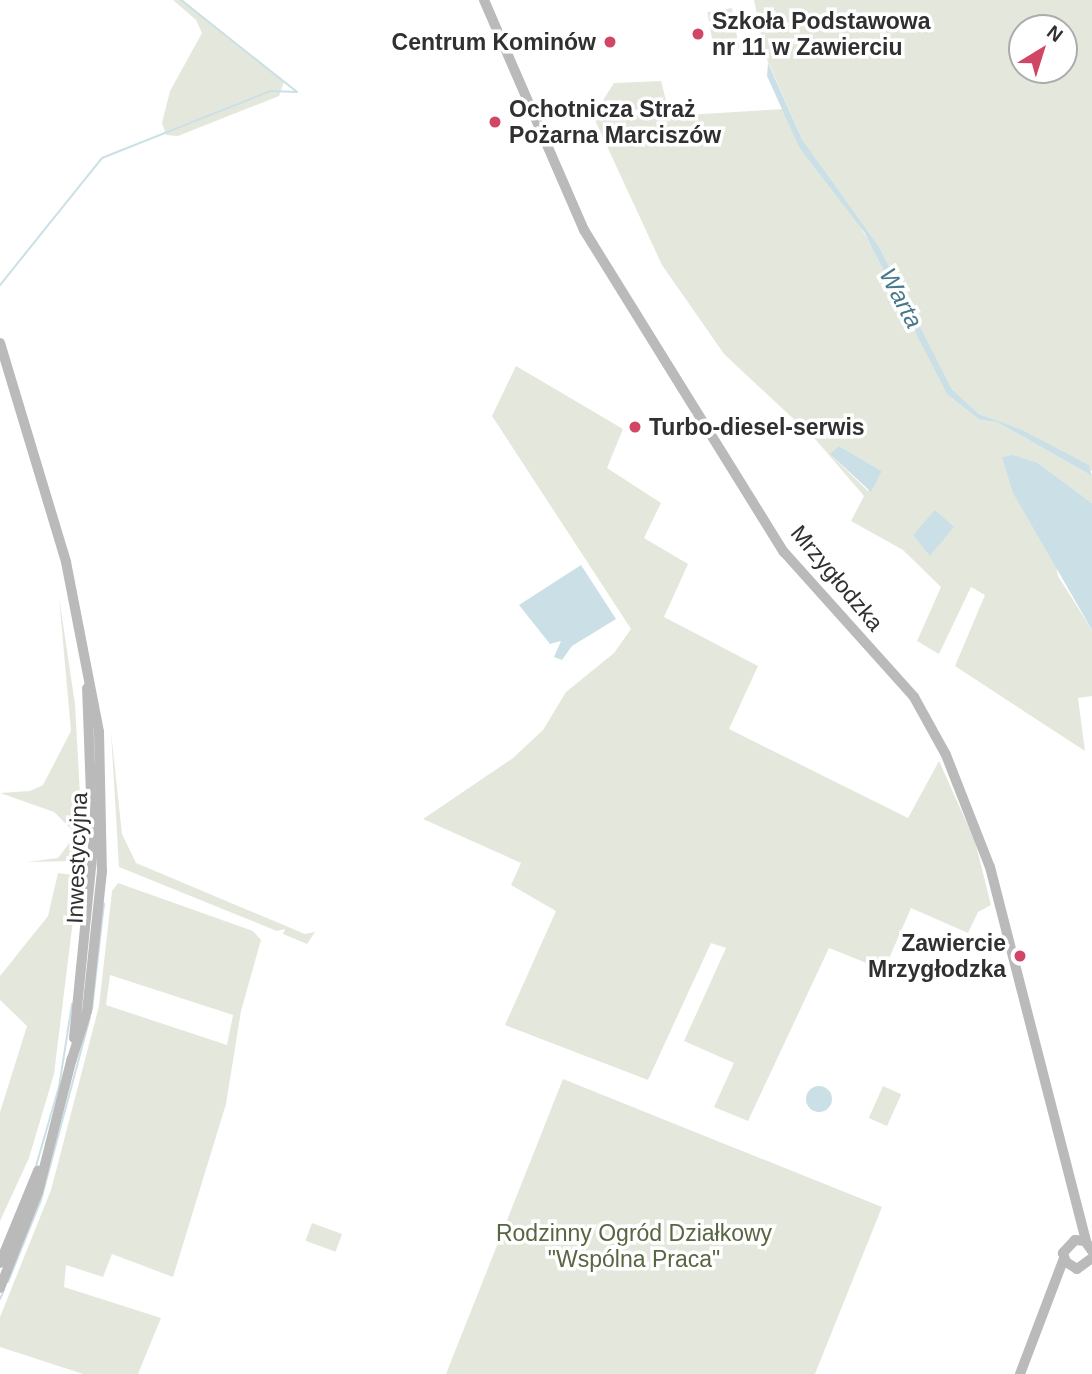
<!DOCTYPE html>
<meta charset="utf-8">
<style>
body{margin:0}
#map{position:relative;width:1092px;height:1374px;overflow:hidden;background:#fff;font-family:Helvetica,sans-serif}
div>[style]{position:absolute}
.green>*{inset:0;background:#e4e8dc;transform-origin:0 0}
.water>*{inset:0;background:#cbe0e6}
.round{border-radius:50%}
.stream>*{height:2px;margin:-1px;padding:0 1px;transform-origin:1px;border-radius:1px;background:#cbe0e6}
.secondary>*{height:10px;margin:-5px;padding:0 5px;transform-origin:5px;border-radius:5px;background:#bababa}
.dots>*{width:19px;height:19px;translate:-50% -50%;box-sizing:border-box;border:4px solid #fff;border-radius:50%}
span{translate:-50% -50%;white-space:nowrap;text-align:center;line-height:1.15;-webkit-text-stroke:7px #fff;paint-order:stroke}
.poi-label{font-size:23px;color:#303030;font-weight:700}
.left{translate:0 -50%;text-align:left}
.right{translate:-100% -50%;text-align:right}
.street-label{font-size:23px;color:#303030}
.park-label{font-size:23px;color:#586642}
.water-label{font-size:24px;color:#467989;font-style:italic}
.north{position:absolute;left:1008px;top:14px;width:70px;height:70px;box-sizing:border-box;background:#fff;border:2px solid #acacac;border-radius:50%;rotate:38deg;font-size:19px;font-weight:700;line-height:28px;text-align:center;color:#303030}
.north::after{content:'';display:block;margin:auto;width:24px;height:32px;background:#d24665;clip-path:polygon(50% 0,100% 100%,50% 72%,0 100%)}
</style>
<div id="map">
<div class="green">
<div style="clip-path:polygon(173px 0,183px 0,284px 82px,279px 96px,178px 136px,166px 135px,162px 123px,170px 91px,202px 33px,196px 20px)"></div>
<div style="clip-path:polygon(evenodd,754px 0,1092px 0,1092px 471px,1019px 429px,979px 414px,952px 389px,875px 242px,802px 139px,765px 55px,754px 0,1022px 28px,1064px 28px,1064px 70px,1022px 70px,1022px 28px)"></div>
<div style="left:732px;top:8px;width:41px;height:25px;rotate:80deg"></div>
<div style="clip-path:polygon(evenodd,661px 81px,670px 116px,784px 109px,800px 149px,859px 225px,892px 280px,952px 394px,980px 420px,997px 422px,1092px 476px,1092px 503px,1038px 463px,1058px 576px,1092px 630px,1092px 696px,1078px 698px,1085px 751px,955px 666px,985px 595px,971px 587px,939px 654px,917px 641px,941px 587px,903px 550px,851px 521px,864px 496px,816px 440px,724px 354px,662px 265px,593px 116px,614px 83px,661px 81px,839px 446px,882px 471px,868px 491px,834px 458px,839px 446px)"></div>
<div style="clip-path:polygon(516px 366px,623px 429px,607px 468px,661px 503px,644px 538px,688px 564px,664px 617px,758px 666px,729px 729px,908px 818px,939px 761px,975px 841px,991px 905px,978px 912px,968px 933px,911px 908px,884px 970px,829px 948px,748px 1121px,714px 1107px,734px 1063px,684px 1041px,726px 948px,711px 943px,648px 1080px,505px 1025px,556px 911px,511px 885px,521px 863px,423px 819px,513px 758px,543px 730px,566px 692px,614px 653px,631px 629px,492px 416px)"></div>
<div style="clip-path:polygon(59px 597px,75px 704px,83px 849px,72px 861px,27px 862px,58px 858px,76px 834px,54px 812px,0 793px,30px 791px,43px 785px,71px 731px)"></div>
<div style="clip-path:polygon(111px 732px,122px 834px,136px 863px,305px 934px,315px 932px,307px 944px,283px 934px,285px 929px,277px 931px,119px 867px)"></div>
<div style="clip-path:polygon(58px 873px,72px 875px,77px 888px,54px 1074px,29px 1158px,0 1221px,0 1112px,27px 1026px,0 1000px,0 976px,48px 916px)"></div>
<div style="clip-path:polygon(evenodd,118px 883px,253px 931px,261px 940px,241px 1011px,226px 1104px,173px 1277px,112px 1254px,103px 1277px,66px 1265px,64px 1287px,161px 1318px,138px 1374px,83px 1374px,0 1347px,0 1317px,51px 1190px,99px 1006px,112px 891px,118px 883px,110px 975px,233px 1015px,227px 1045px,106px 1005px,110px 975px)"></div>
<div style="clip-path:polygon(563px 1079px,882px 1207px,815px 1374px,446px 1374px)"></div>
<div style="left:883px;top:1086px;width:20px;height:35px;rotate:24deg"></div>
<div style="left:312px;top:1223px;width:32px;height:19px;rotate:20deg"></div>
</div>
<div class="water">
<div style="clip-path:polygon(768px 63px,802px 139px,879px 247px,952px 389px,979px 414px,1020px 429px,1089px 465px,1092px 476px,997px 422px,980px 420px,947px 394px,864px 232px,800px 149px,767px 76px)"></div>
<div style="clip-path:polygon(839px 446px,882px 471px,871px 492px,830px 454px)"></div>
<div style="clip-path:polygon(1013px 455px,1038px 463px,1092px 503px,1092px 630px,1013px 493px,1002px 457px)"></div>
<div style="clip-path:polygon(935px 510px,954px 527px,930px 556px,913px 535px)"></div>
<div style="clip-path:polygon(581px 565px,616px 619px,572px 646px,562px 660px,554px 657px,561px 641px,550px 644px,519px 605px)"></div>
<div class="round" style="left:806px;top:1086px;width:26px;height:26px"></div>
</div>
<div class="stream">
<div style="left:181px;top:0;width:147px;rotate:38.4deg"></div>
<div style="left:0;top:285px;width:163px;rotate:-51.2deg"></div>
<div style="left:102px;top:158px;width:181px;rotate:-21.7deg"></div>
<div style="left:270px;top:91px;width:27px;rotate:2deg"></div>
<div style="left:92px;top:1009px;width:106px;rotate:-83.5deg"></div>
<div style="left:36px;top:1166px;width:82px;rotate:-73.8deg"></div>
<div style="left:59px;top:1087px;width:84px;rotate:-81.1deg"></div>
<div style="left:8px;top:1282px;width:88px;rotate:-68.1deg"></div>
<div style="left:41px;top:1200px;width:189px;rotate:-75deg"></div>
<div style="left:0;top:1299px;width:10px;rotate:-66deg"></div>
</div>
<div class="secondary">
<div style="left:484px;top:0;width:251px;rotate:66.5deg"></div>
<div style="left:584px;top:230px;width:379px;rotate:58.2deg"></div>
<div style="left:784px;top:552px;width:195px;rotate:48.1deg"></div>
<div style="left:914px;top:697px;width:66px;rotate:61.1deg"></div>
<div style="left:946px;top:755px;width:120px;rotate:68.6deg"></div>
<div style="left:990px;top:867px;width:387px;rotate:75.6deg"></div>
<div style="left:0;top:343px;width:229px;rotate:73.2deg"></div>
<div style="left:66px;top:562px;width:173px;rotate:79deg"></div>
<div style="left:99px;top:732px;width:139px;rotate:88.8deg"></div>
<div style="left:102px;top:871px;width:141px;rotate:96.1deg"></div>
<div style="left:87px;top:1011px;width:53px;rotate:107.4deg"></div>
<div style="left:74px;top:1038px;width:190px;rotate:-84.3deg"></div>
<div style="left:93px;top:849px;width:161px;rotate:-92.1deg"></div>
<div style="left:1092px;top:1251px;width:12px;rotate:-125deg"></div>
<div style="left:1085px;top:1241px;width:10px;rotate:-174deg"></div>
<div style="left:1075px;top:1240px;width:18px;rotate:133deg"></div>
<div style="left:1063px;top:1253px;width:9px;rotate:72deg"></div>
<div style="left:1066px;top:1262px;width:13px;rotate:32deg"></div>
<div style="left:1077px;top:1269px;width:19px;rotate:-36deg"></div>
<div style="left:0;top:1263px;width:100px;rotate:-67.6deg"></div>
<div style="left:0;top:1288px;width:103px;rotate:-68.4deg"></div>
<div style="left:38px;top:1192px;width:138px;rotate:-75.8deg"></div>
<div style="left:1020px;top:1374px;width:124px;rotate:-69.2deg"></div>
</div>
<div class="dots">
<div style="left:698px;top:34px;background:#d24665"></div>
<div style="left:610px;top:42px;background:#d24665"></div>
<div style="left:495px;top:122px;background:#d24665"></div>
<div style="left:635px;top:427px;background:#d24665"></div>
<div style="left:1020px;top:956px;background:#d24665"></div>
</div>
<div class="poi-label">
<span class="left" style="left:712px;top:34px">Szkoła Podstawowa<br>nr 11 w Zawierciu</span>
<span class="right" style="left:596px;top:42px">Centrum Kominów</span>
<span class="left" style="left:509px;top:122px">Ochotnicza Straż<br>Pożarna Marciszów</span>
<span class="left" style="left:649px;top:427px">Turbo-diesel-serwis</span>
<span class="right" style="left:1006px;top:956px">Zawiercie<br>Mrzygłodzka</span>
</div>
<div class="street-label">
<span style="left:837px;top:578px;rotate:50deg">Mrzygłodzka</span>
<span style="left:77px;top:858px;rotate:-88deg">Inwestycyjna</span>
</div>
<div class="park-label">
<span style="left:634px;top:1246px">Rodzinny Ogród Działkowy<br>"Wspólna Praca"</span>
</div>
<div class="water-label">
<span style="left:901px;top:298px;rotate:62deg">Warta</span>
</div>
<div class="north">N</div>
</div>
